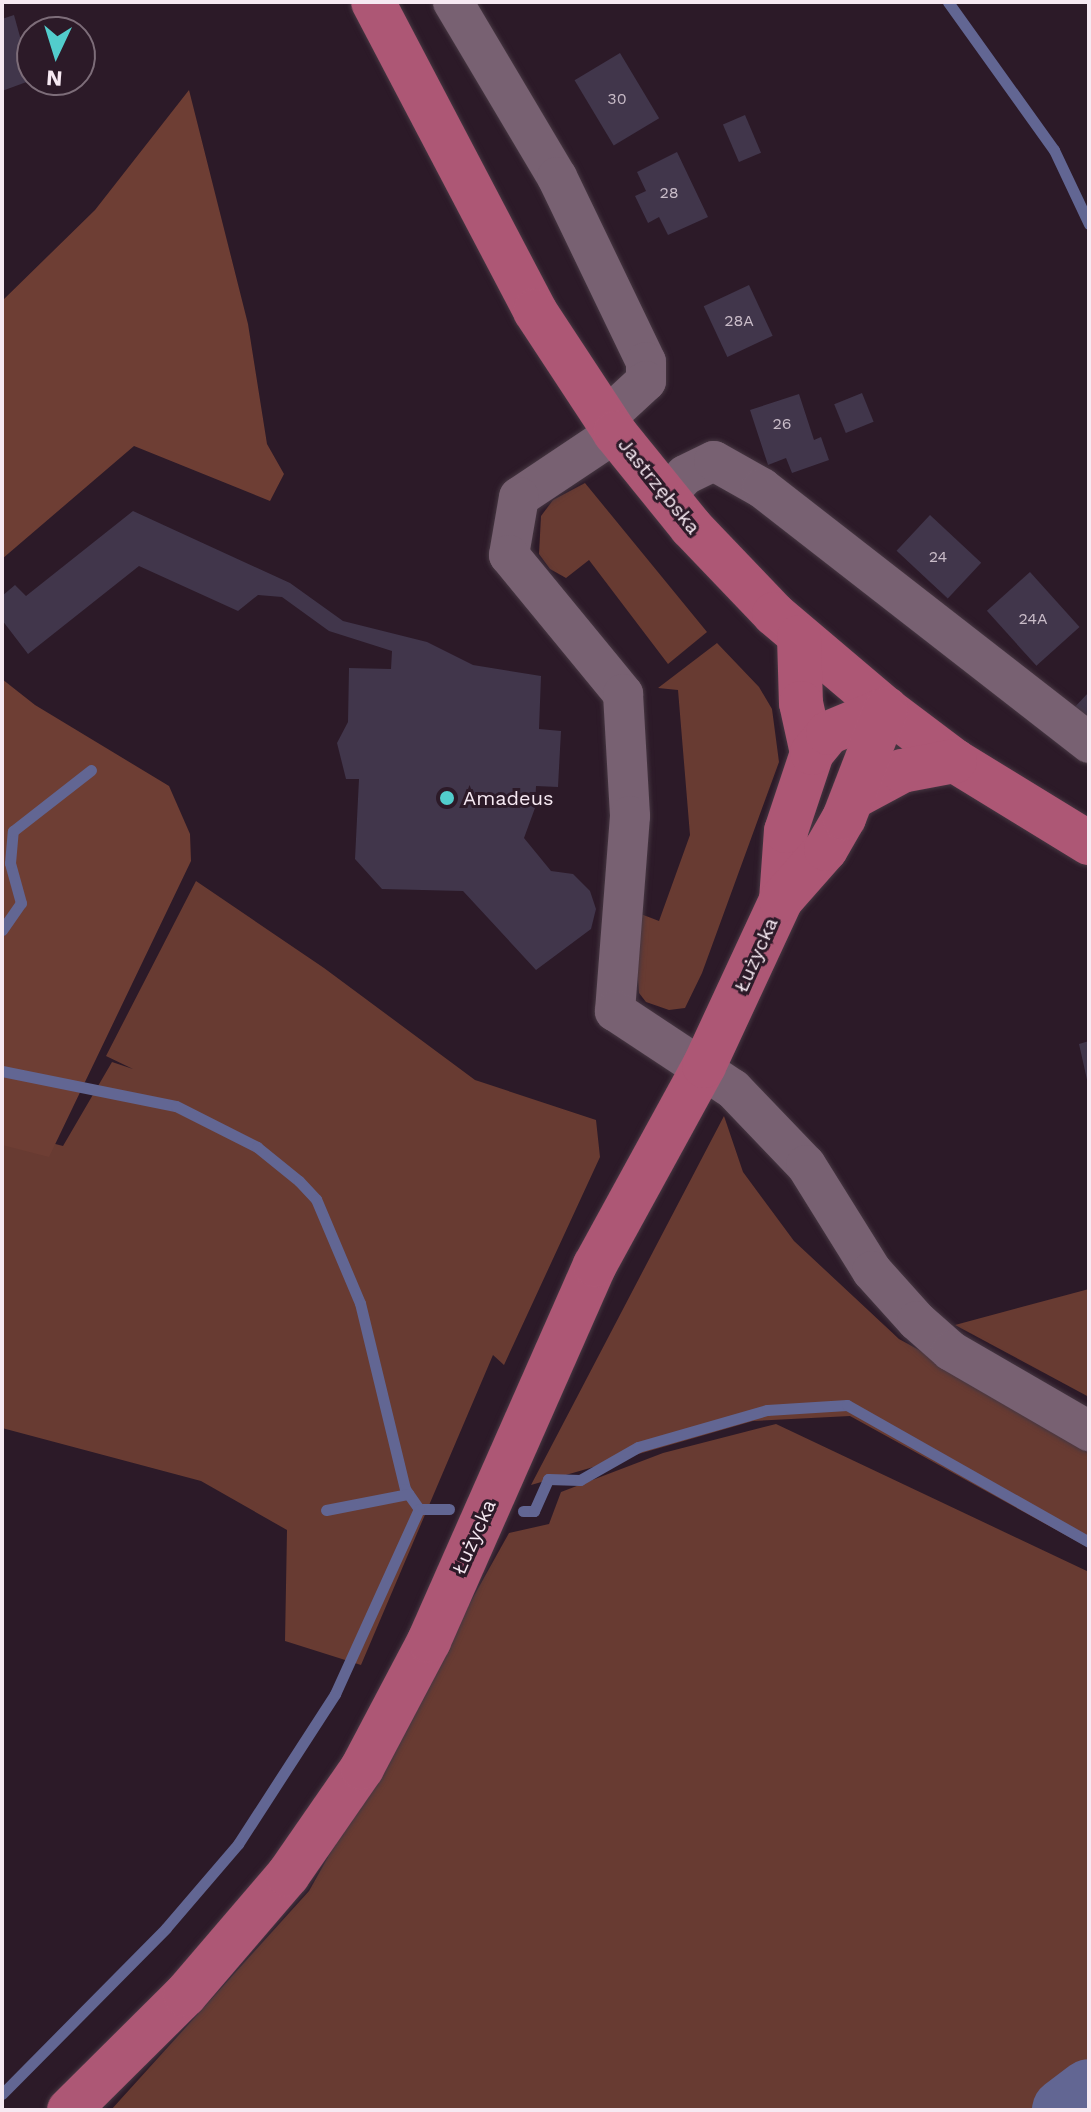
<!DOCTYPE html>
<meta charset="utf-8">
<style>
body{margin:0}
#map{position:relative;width:1091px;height:2112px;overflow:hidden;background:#2c1a28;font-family:"Work Sans",sans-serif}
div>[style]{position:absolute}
.green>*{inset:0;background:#683b32}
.forest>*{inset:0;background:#6e3e34}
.stream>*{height:11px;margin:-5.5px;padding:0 5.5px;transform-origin:5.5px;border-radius:5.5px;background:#626693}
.river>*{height:64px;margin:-32px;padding:0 32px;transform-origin:32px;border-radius:32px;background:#626693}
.building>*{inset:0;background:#41364b;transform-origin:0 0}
.roads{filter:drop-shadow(0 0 2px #463742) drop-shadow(0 0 2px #463742)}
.minor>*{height:40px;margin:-20px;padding:0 20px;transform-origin:20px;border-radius:20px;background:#786172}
.major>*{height:44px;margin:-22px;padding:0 22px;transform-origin:22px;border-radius:22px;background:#ad5775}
.dots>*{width:22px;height:22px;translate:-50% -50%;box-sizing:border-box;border:4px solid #2c1a28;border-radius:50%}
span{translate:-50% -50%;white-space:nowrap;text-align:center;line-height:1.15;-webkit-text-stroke:6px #2c1a28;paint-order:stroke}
.number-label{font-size:16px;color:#c9bcc8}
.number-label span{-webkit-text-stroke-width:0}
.street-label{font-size:20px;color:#f6e9f2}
.poi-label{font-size:20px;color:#f6e9f2}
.left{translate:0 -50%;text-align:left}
.frame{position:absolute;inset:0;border:4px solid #f6e9f2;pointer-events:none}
.north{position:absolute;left:16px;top:16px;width:80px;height:80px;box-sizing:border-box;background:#2c1a28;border:2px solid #7d6d79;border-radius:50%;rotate:184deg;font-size:22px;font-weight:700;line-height:32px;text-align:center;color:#f6e9f2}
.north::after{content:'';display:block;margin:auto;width:28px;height:36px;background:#52cdcc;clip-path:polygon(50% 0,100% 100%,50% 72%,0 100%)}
</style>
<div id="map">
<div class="green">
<div style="clip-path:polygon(585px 483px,707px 632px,668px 664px,589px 560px,566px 578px,550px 569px,539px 554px,541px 516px,553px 500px)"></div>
<div style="clip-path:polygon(717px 643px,759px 687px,772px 709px,779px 762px,702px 973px,685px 1008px,669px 1010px,646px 1002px,639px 993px,633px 911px,659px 921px,690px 835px,678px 690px,658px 688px)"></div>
<div style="clip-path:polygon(196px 881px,324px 968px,475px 1080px,596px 1120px,600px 1157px,504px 1365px,493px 1355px,361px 1665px,285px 1641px,287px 1530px,201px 1481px,2px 1428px,2px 1130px,63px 1146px,112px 1062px,133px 1069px,106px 1056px)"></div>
<div style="clip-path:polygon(724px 1116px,743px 1172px,794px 1241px,899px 1339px,1089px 1443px,1089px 1548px,850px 1416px,753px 1421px,531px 1485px)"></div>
<div style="clip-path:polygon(1089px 1289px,1089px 1397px,955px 1325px)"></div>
<div style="clip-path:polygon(776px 1424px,1089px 1572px,1089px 2065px,1030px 2110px,111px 2110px,309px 1891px,509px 1533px,549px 1524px,561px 1492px,663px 1453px)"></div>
</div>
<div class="forest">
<div style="clip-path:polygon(189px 90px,248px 324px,267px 444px,284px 474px,270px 501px,134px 446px,2px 559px,2px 301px,95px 210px)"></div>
<div style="clip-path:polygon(2px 679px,35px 705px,169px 786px,190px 834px,191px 861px,49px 1157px,2px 1145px)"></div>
</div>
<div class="stream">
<div style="left:948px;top:2px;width:182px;rotate:54.4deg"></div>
<div style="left:1054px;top:150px;width:82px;rotate:64.7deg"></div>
<div style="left:2px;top:930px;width:33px;rotate:-55deg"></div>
<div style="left:21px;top:903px;width:41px;rotate:-105.4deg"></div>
<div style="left:10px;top:863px;width:32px;rotate:-85deg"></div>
<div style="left:13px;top:831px;width:99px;rotate:-38deg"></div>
<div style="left:2px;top:1071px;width:177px;rotate:11.4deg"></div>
<div style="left:176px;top:1106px;width:91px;rotate:26.8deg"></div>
<div style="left:257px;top:1147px;width:54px;rotate:39deg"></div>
<div style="left:299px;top:1181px;width:25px;rotate:47deg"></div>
<div style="left:316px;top:1199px;width:113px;rotate:67.1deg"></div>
<div style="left:360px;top:1303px;width:191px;rotate:76.4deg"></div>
<div style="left:405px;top:1489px;width:24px;rotate:55deg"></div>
<div style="left:419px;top:1509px;width:30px"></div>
<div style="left:326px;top:1510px;width:84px;rotate:-11deg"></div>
<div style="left:523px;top:1511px;width:11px"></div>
<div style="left:534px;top:1511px;width:35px;rotate:-66deg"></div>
<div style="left:548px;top:1479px;width:32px;rotate:2deg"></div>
<div style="left:580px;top:1480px;width:67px;rotate:-29.6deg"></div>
<div style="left:638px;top:1447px;width:134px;rotate:-16deg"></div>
<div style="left:767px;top:1410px;width:80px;rotate:-3.6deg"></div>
<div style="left:847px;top:1405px;width:278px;rotate:29.5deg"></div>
<div style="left:2px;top:2094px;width:233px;rotate:-45.3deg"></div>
<div style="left:166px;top:1928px;width:111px;rotate:-49.4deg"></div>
<div style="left:238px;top:1844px;width:179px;rotate:-57.1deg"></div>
<div style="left:335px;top:1694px;width:203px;rotate:-65.6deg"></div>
</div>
<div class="river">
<div style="left:1064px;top:2110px;width:31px;rotate:-37deg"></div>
</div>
<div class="building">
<div style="clip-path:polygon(14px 15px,32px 80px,2px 91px,2px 19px)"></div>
<div style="left:620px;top:53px;width:76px;height:53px;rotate:59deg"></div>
<div style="left:745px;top:115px;width:41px;height:24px;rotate:67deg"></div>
<div style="clip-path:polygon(677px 152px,708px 217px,668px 235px,659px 217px,648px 223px,635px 196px,646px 191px,637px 172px)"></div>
<div style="left:749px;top:285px;width:56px;height:50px;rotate:65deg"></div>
<div style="left:862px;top:393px;width:31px;height:30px;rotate:68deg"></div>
<div style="clip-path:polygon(799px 394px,814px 440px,821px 437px,829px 460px,792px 473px,786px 458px,768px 465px,750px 410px)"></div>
<div style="clip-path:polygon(133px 511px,290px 583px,343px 621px,427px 642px,473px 665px,541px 676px,539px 729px,561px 731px,558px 787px,536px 786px,535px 808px,524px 838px,551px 871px,573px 874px,590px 891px,596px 909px,591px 929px,536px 970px,463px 891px,382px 889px,355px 859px,359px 779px,346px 779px,337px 743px,348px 722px,349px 668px,391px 669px,392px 651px,329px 631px,282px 597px,258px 595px,238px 611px,139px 566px,28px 654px,2px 620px,2px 596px,15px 585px,26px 596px)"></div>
<div style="left:930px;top:515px;width:70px;height:49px;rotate:43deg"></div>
<div style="left:1030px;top:572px;width:74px;height:58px;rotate:48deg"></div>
<div style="clip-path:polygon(1089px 692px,1089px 727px,1071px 711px)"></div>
<div style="clip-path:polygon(1089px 1041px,1089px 1084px,1088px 1084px,1079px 1044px)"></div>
</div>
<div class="roads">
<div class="minor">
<div style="left:453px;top:2px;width:204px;rotate:59.3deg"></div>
<div style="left:557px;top:177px;width:205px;rotate:64.3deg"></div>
<div style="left:646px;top:362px;width:19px;rotate:90deg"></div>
<div style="left:646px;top:381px;width:56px;rotate:137.2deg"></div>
<div style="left:615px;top:433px;width:115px;rotate:146.3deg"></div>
<div style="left:519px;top:497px;width:59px;rotate:99.8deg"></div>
<div style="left:509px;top:555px;width:180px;rotate:50.6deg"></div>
<div style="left:623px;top:694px;width:122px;rotate:86.7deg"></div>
<div style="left:630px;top:816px;width:196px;rotate:94.4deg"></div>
<div style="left:615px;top:1011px;width:141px;rotate:33.5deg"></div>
<div style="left:733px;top:1089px;width:105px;rotate:46.2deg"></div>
<div style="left:806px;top:1165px;width:125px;rotate:58.1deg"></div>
<div style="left:872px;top:1271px;width:67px;rotate:48deg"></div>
<div style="left:917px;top:1321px;width:45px;rotate:41.4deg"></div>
<div style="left:951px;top:1351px;width:160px;rotate:30.1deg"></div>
<div style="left:665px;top:496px;width:29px;rotate:-46deg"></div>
<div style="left:685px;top:475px;width:32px;rotate:-26deg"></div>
<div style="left:714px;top:461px;width:55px;rotate:29.4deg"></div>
<div style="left:762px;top:488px;width:415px;rotate:37.9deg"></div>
</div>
<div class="major">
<div style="left:373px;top:2px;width:349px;rotate:62.3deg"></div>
<div style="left:535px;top:311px;width:146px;rotate:56.7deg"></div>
<div style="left:615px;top:433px;width:121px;rotate:51deg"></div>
<div style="left:691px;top:527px;width:120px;rotate:46.3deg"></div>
<div style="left:774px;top:614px;width:147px;rotate:40.3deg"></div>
<div style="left:886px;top:709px;width:86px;rotate:37deg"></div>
<div style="left:955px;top:761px;width:157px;rotate:31.5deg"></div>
<div style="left:799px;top:637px;width:66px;rotate:88.3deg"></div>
<div style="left:801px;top:703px;width:51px;rotate:77.6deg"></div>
<div style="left:854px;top:797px;width:55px;rotate:-28.4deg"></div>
<div style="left:902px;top:771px;width:54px;rotate:-10.7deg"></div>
<div style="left:781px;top:900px;width:69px;rotate:-85.9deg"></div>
<div style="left:786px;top:831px;width:82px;rotate:-71.6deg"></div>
<div style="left:812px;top:753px;width:26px;rotate:-51deg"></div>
<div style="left:828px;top:733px;width:63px;rotate:-22.5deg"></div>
<div style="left:69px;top:2110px;width:163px;rotate:-44.8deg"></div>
<div style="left:185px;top:1995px;width:158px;rotate:-49.4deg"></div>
<div style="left:288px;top:1875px;width:130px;rotate:-55.3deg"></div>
<div style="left:362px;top:1768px;width:144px;rotate:-62.2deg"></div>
<div style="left:429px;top:1641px;width:411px;rotate:-66.2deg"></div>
<div style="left:595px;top:1265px;width:227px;rotate:-61.3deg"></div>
<div style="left:704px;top:1066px;width:183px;rotate:-65.1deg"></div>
<div style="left:781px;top:900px;width:68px;rotate:-48.6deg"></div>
<div style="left:826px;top:849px;width:36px;rotate:-60deg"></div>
<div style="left:844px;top:818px;width:117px;rotate:-68.9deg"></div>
</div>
</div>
<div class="dots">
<div style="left:447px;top:798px;background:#52cdcc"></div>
</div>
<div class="number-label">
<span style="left:617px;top:99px">30</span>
<span style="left:669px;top:193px">28</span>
<span style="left:739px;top:321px">28A</span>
<span style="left:782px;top:424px">26</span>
<span style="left:938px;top:557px">24</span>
<span style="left:1033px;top:619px">24A</span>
</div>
<div class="street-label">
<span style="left:659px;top:486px;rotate:51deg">Jastrzębska</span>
<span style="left:756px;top:955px;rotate:-66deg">Łużycka</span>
<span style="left:474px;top:1537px;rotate:-66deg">Łużycka</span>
</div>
<div class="poi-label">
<span class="left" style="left:463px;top:798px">Amadeus</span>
</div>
<div class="frame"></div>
<div class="north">N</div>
</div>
